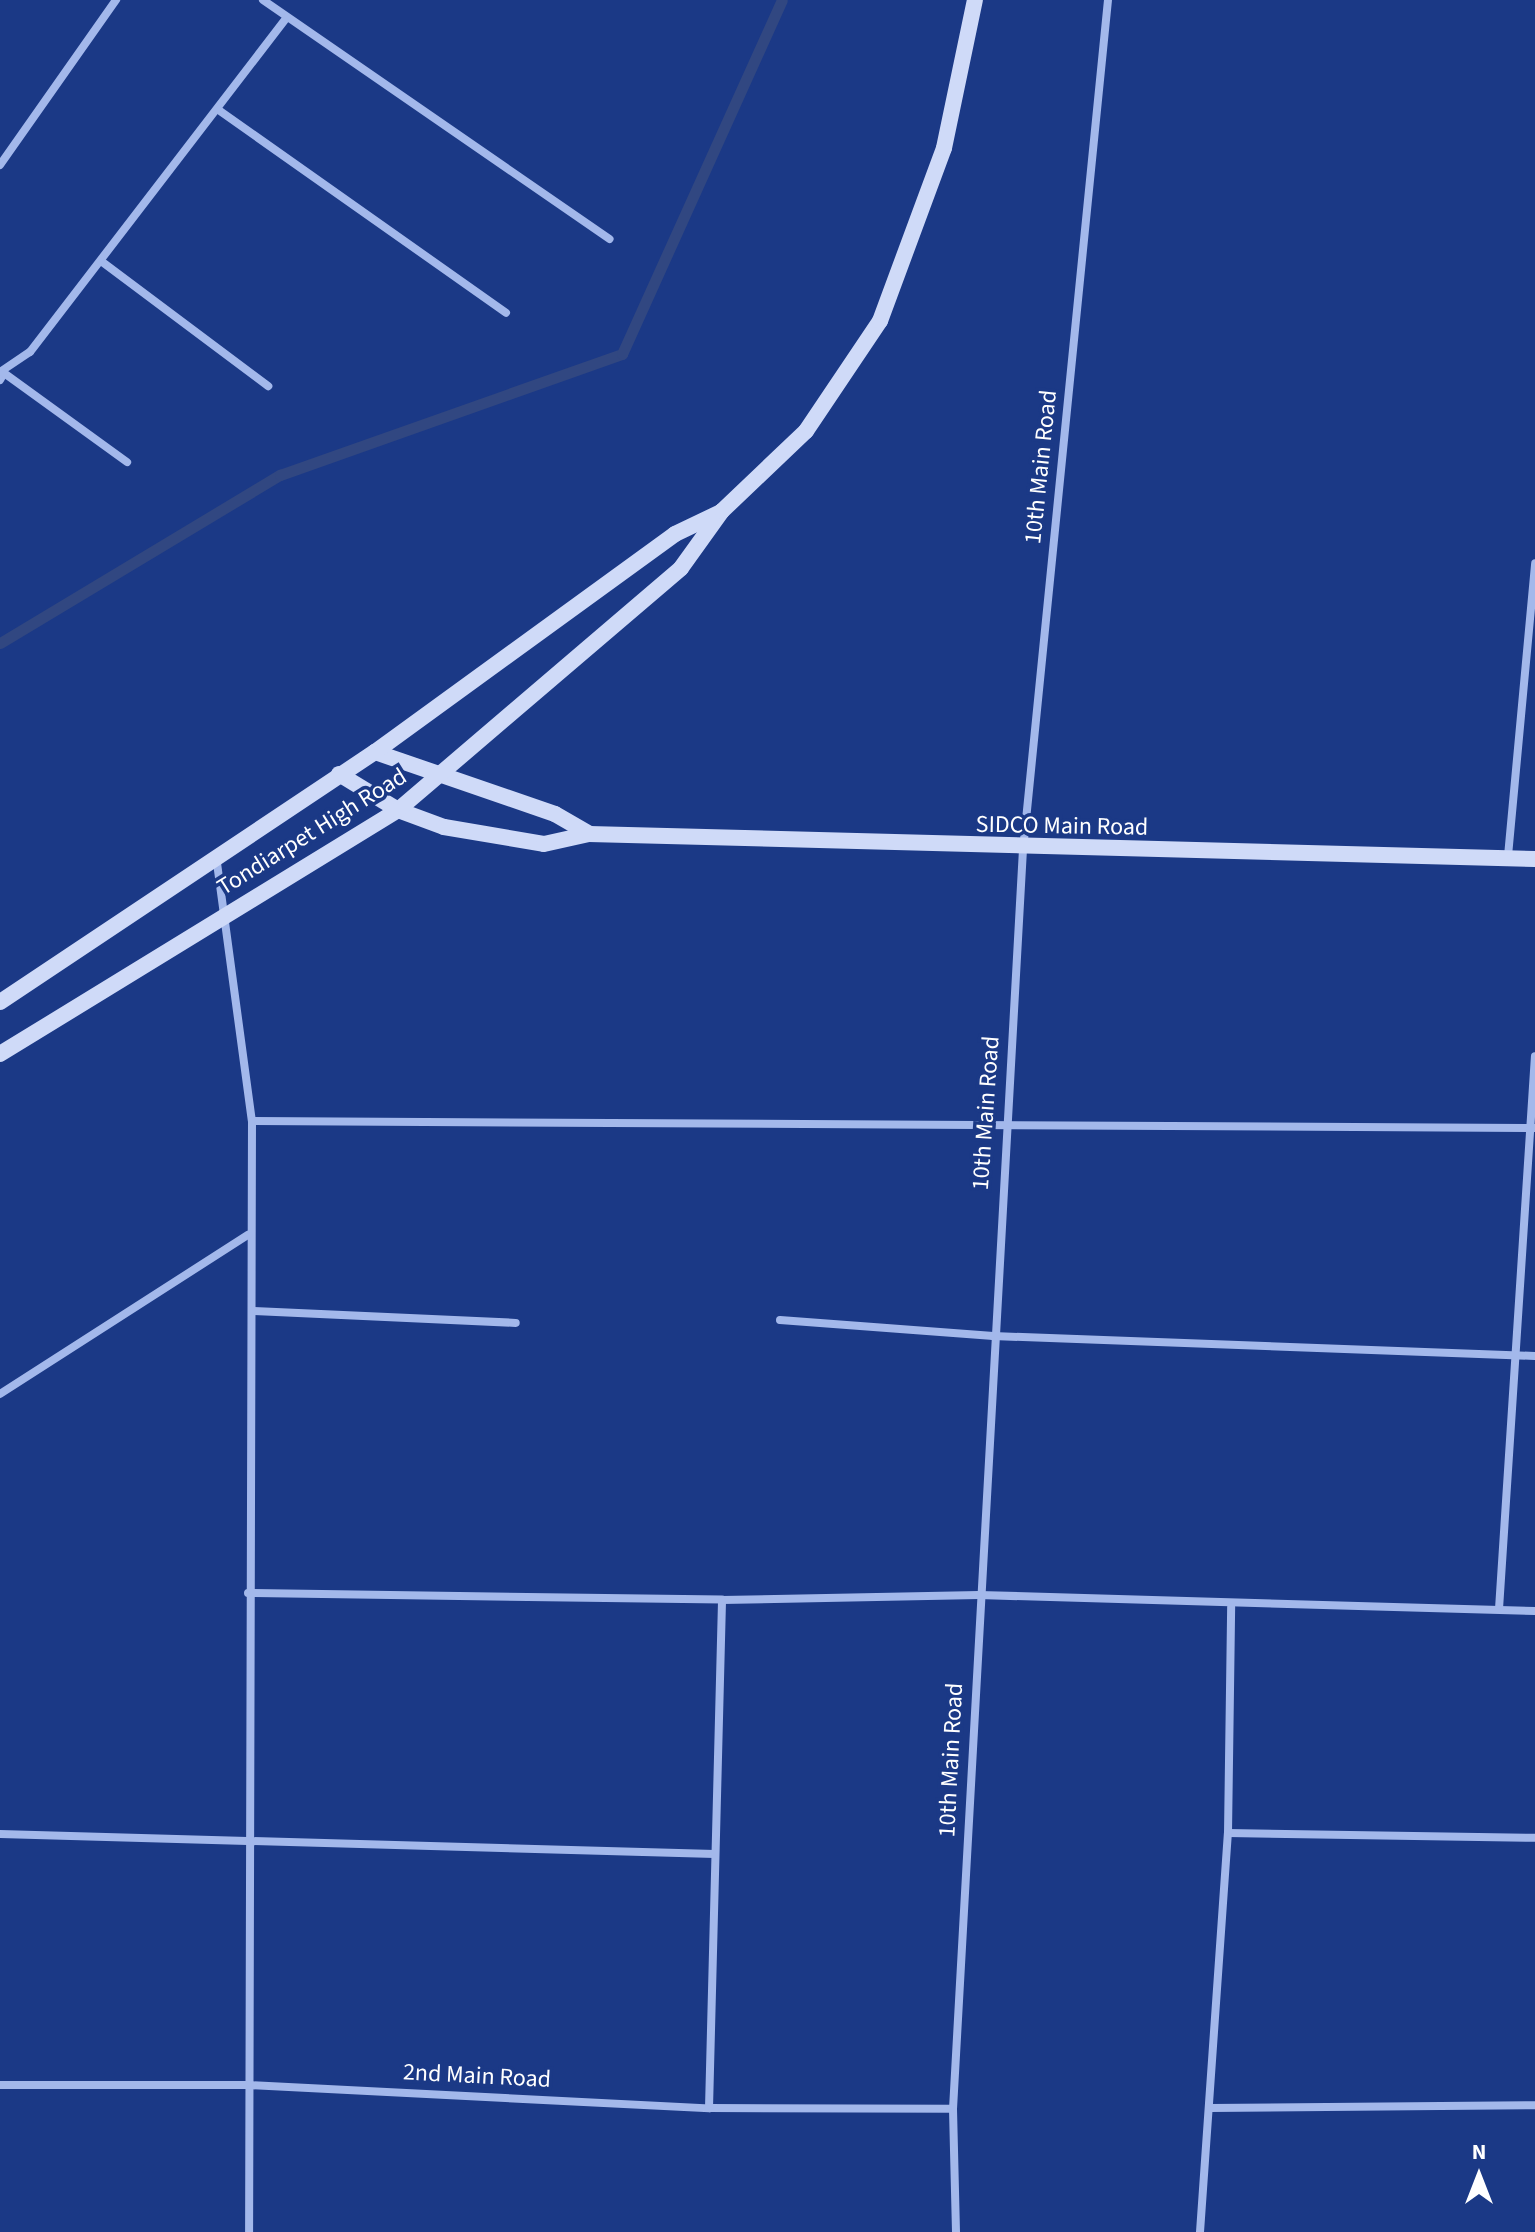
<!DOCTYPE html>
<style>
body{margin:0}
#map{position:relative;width:1535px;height:2232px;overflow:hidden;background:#1b3986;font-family:"Source Sans 3",sans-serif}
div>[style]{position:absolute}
.stream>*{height:11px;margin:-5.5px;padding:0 5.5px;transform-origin:5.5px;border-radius:5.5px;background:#314781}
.minor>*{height:8px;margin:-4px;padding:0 4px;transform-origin:4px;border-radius:4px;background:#a3b8eb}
.secondary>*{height:16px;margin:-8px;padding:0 8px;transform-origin:8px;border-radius:8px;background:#cfdaf8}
span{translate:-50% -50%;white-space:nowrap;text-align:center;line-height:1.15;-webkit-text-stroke:7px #1b3986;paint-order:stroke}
.street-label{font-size:24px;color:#fff}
.north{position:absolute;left:1439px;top:2136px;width:80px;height:80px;-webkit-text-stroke:6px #1b3986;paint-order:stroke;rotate:0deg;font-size:22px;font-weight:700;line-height:32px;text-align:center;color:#fff}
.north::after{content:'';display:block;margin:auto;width:28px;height:36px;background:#fff;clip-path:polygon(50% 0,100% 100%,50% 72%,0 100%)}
</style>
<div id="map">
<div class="stream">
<div style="left:0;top:643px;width:327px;rotate:-31deg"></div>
<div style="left:280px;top:475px;width:363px;rotate:-19.5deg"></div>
<div style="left:622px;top:354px;width:388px;rotate:-65.7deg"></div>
</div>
<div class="minor">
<div style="left:263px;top:0;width:421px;rotate:34.6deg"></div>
<div style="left:220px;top:111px;width:350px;rotate:35.2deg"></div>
<div style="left:0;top:165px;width:202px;rotate:-54.9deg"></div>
<div style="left:101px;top:261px;width:209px;rotate:36.8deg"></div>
<div style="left:0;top:372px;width:36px;rotate:-34deg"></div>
<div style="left:30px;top:352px;width:422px;rotate:-52.5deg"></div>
<div style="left:0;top:380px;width:8px;rotate:-60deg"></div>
<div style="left:4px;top:373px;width:152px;rotate:35.9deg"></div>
<div style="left:1508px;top:856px;width:294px;rotate:-84.7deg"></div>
<div style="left:217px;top:863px;width:260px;rotate:82.3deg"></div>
<div style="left:252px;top:1121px;width:1111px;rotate:90.15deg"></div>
<div style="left:252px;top:1121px;width:1283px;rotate:0.31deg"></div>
<div style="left:254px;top:1311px;width:262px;rotate:2.6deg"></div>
<div style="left:780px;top:1320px;width:214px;rotate:4.3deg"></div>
<div style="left:993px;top:1336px;width:542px;rotate:2.11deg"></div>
<div style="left:0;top:1394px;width:295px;rotate:-32.7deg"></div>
<div style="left:248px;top:1593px;width:474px;rotate:0.8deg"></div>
<div style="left:722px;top:1600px;width:257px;rotate:-1.1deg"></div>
<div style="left:979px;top:1595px;width:556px;rotate:1.65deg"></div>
<div style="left:1499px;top:1609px;width:554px;rotate:-86.28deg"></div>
<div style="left:1228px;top:1833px;width:307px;rotate:0.9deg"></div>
<div style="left:0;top:1834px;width:715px;rotate:1.6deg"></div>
<div style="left:0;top:2085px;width:248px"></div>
<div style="left:248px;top:2085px;width:462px;rotate:2.9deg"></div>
<div style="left:709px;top:2108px;width:244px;rotate:0.2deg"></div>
<div style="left:709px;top:2108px;width:508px;rotate:-88.53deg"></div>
<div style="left:1210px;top:2108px;width:325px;rotate:-0.5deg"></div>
<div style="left:956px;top:2232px;width:123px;rotate:-91.4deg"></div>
<div style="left:953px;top:2109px;width:1261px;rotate:-86.82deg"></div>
<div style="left:1023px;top:850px;width:854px;rotate:-84.29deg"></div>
<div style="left:1200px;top:2232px;width:400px;rotate:-86deg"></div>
<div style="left:1228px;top:1833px;width:226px;rotate:-89.2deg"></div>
</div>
<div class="secondary">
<div style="left:375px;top:752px;width:190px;rotate:19deg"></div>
<div style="left:555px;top:814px;width:39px;rotate:30deg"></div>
<div style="left:339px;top:774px;width:69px;rotate:31.4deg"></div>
<div style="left:398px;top:810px;width:49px;rotate:20.3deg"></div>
<div style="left:444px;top:827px;width:101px;rotate:9.6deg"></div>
<div style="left:544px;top:844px;width:46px;rotate:-12.5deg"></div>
<div style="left:589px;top:834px;width:946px;rotate:1.51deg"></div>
<div style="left:0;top:1002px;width:451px;rotate:-33.7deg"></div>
<div style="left:375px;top:752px;width:371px;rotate:-36deg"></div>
<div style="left:675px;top:534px;width:51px;rotate:-25.6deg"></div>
<div style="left:0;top:1054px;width:467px;rotate:-31.5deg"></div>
<div style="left:398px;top:810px;width:372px;rotate:-40.5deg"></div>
<div style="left:681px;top:568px;width:70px;rotate:-54.3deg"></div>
<div style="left:722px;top:511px;width:116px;rotate:-43.6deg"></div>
<div style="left:806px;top:431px;width:133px;rotate:-56.1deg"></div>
<div style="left:880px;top:321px;width:184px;rotate:-69.7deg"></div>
<div style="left:944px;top:148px;width:151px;rotate:-78.2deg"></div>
</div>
<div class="street-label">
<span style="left:1041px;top:467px;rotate:-84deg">10th Main Road</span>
<span style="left:1062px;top:826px;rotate:1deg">SIDCO Main Road</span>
<span style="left:312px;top:832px;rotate:-32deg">Tondiarpet High Road</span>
<span style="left:986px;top:1113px;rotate:-86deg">10th Main Road</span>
<span style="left:951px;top:1760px;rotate:-87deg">10th Main Road</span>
<span style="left:477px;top:2076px;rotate:3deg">2nd Main Road</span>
</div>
<div class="north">N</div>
</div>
